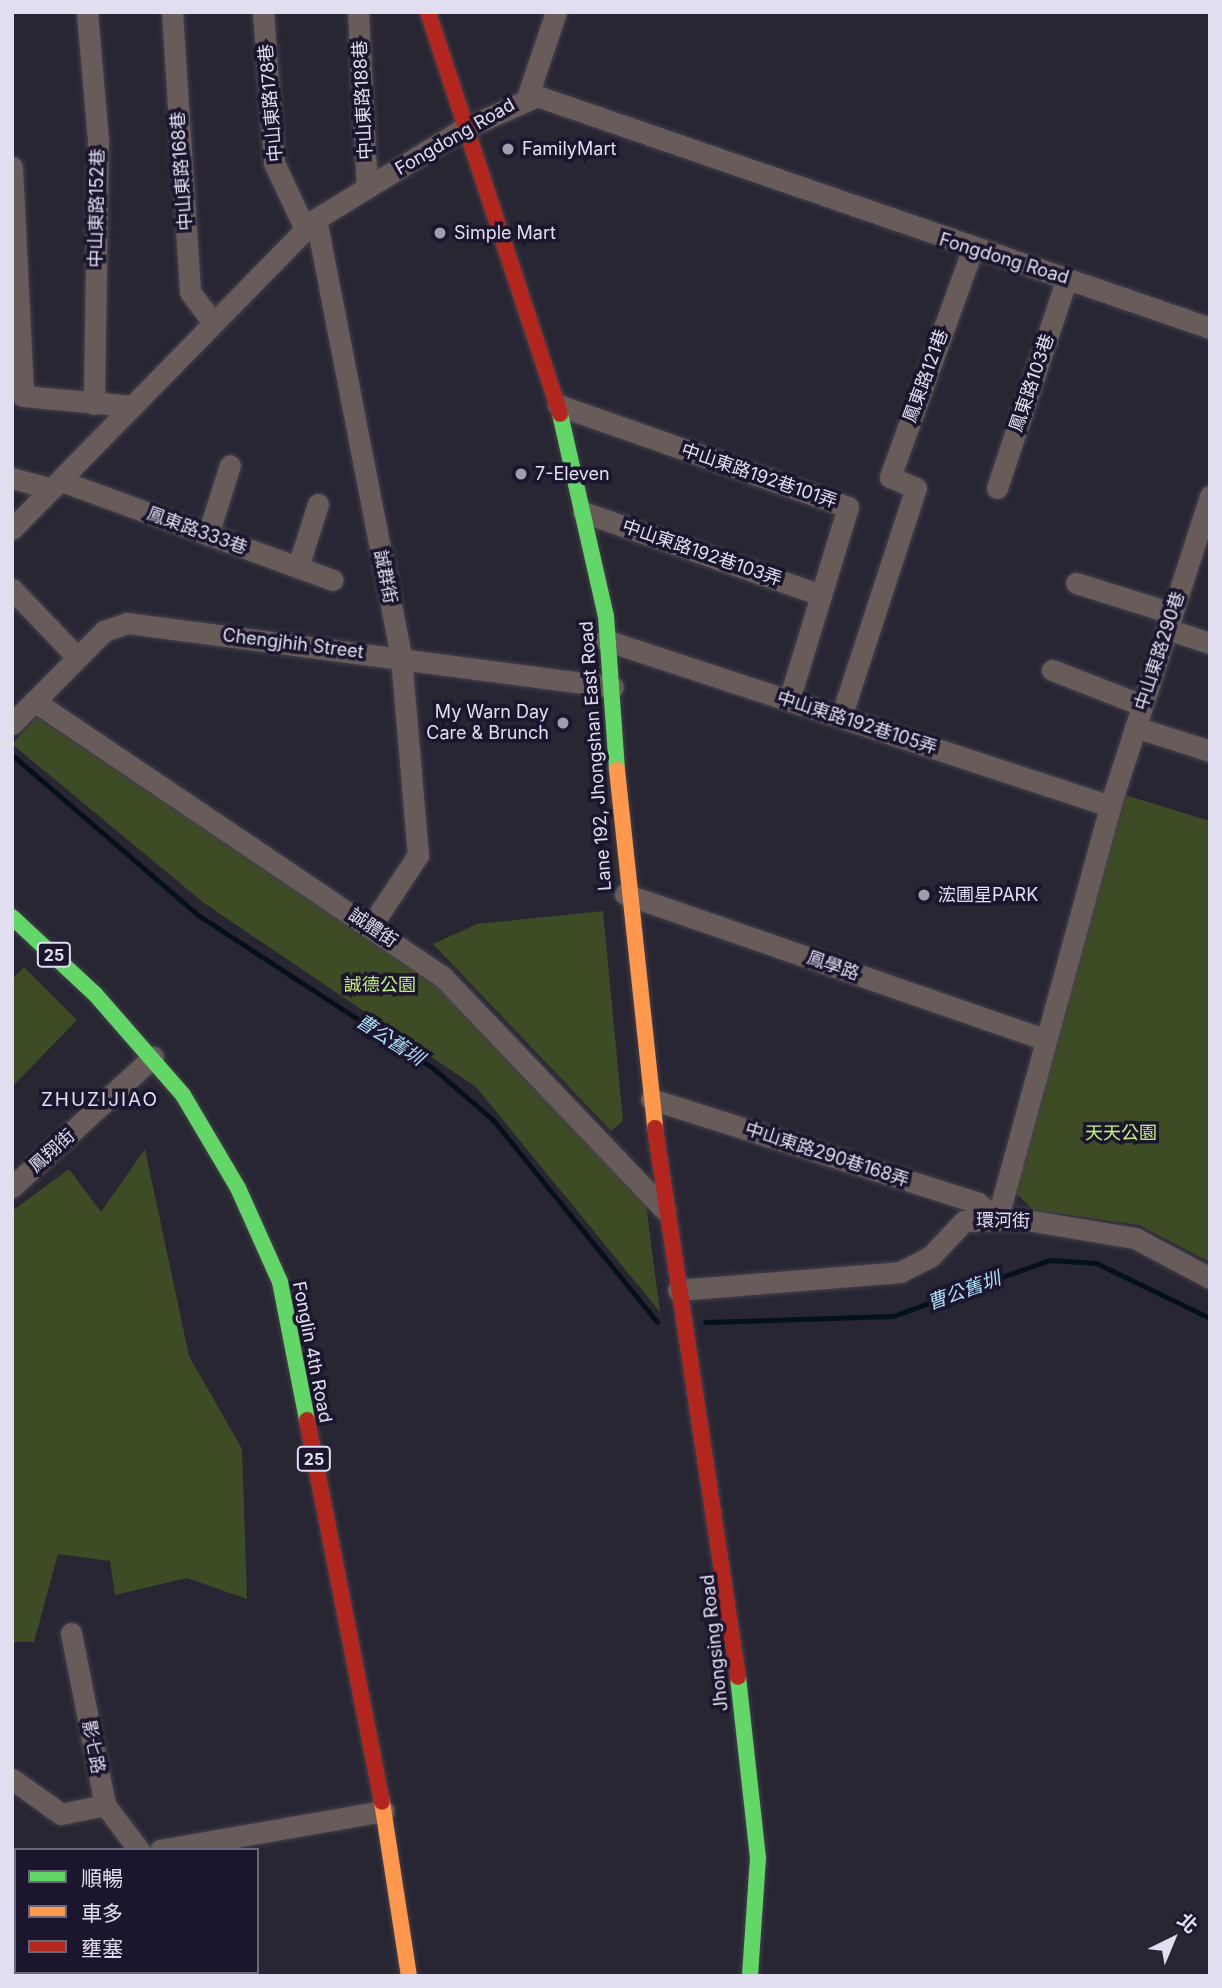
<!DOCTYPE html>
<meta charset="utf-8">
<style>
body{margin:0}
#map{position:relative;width:1222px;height:1988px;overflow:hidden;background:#282633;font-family:Inter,"Noto Sans TC",sans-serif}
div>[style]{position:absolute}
.green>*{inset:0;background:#3e4c25}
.stream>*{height:5px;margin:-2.5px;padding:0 2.5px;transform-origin:2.5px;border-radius:2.5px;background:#051118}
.roads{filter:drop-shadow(0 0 2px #43414c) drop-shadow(0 0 2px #43414c)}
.street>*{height:21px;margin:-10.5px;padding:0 10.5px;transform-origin:10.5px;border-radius:10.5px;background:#685c5a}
.fast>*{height:16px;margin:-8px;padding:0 8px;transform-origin:8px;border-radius:8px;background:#63d668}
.slow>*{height:16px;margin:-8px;padding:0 8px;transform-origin:8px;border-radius:8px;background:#ff974d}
.jam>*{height:16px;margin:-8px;padding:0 8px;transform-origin:8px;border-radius:8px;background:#b3261e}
.dots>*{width:19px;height:19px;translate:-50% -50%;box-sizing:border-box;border:4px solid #1b162e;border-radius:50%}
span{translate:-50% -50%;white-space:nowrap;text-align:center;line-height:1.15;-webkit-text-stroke:7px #1b162e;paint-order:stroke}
.shield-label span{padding:2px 5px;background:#1b162e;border:2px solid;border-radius:5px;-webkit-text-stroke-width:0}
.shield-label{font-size:16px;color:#e0deef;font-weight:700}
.street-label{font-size:18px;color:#e0deef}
.poi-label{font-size:18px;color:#e0deef}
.left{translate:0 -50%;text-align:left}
.right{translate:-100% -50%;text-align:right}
.park-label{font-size:18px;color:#c4f079}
.water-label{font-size:19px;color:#acdef6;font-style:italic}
.neighbourhood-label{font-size:19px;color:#e0deef;letter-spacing:2px}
.frame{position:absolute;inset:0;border:14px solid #e0deef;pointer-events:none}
.legend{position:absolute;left:14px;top:1848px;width:245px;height:126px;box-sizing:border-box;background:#1b162e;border:2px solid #6a667b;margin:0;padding:9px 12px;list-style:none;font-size:21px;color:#e0deef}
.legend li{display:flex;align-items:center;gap:14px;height:35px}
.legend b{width:35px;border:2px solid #6a667b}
.north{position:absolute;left:1138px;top:1904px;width:70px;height:70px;-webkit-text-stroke:5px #1b162e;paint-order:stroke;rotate:43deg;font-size:19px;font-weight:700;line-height:28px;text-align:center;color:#e0deef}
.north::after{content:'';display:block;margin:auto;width:24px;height:32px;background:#e0deef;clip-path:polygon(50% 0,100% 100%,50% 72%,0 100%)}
</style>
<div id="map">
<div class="green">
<div style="clip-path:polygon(37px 717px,436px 985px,646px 1205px,660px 1312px,476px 1087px,204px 903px,12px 744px)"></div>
<div style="clip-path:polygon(1125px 795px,1210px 821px,1210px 1262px,1139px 1225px,1033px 1210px,1015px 1192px,1060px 1009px)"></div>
<div style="clip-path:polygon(603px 911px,623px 1121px,611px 1131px,433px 944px,477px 924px)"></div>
<div style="clip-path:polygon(24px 967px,77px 1020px,12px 1087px,12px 979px)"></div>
<div style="clip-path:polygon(145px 1149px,189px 1356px,242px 1449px,247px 1599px,187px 1578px,115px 1595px,110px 1561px,58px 1554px,34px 1642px,12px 1642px,12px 1211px,69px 1169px,101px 1212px)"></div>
</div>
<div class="stream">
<div style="left:12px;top:755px;width:245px;rotate:40.7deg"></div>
<div style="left:198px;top:915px;width:282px;rotate:33.1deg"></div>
<div style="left:434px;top:1069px;width:78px;rotate:40.8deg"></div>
<div style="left:493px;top:1120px;width:260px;rotate:50.9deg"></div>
<div style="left:705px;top:1322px;width:188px;rotate:-1.8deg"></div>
<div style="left:893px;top:1316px;width:166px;rotate:-19.7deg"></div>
<div style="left:1049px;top:1260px;width:47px;rotate:3.7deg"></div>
<div style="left:1096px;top:1263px;width:127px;rotate:25.8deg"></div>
</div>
<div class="roads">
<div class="street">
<div style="left:87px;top:12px;width:128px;rotate:85.1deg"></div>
<div style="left:98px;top:140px;width:264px;rotate:90.9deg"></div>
<div style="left:172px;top:12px;width:281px;rotate:86.3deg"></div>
<div style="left:190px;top:292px;width:39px;rotate:53deg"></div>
<div style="left:263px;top:12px;width:151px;rotate:85.8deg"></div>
<div style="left:274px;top:163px;width:73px;rotate:64.8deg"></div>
<div style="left:358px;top:12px;width:176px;rotate:87.1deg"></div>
<div style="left:527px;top:98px;width:91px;rotate:-71.4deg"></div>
<div style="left:12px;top:167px;width:229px;rotate:87.2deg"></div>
<div style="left:23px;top:396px;width:110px;rotate:5.2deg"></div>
<div style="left:316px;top:219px;width:446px;rotate:79deg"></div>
<div style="left:401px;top:657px;width:199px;rotate:85.1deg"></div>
<div style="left:418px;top:855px;width:85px;rotate:123.5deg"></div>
<div style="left:558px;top:405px;width:307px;rotate:19.4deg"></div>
<div style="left:848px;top:507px;width:202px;rotate:107deg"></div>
<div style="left:12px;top:478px;width:41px;rotate:15.4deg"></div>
<div style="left:61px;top:481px;width:289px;rotate:20deg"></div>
<div style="left:997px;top:488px;width:221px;rotate:-71.6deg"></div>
<div style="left:583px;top:512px;width:252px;rotate:19.2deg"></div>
<div style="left:12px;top:529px;width:434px;rotate:-45.6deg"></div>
<div style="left:316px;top:219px;width:172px;rotate:-31.5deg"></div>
<div style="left:463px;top:129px;width:81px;rotate:-24deg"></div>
<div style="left:537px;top:96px;width:712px;rotate:19.02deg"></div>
<div style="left:208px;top:535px;width:73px;rotate:-72.6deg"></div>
<div style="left:298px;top:567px;width:66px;rotate:-72.4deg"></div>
<div style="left:1076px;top:583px;width:101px;rotate:17.4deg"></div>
<div style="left:12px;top:589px;width:94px;rotate:46.3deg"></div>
<div style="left:1167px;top:629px;width:45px;rotate:18deg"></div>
<div style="left:605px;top:640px;width:532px;rotate:18.2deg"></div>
<div style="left:1052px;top:670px;width:97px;rotate:21.3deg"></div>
<div style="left:34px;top:701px;width:493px;rotate:34deg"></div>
<div style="left:443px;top:977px;width:322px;rotate:46.4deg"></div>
<div style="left:841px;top:717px;width:241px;rotate:-71.9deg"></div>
<div style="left:916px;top:488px;width:28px;rotate:-157deg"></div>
<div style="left:890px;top:477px;width:241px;rotate:-70.1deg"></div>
<div style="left:12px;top:724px;width:131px;rotate:-45.3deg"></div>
<div style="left:104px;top:631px;width:24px;rotate:-19deg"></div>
<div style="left:127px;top:623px;width:490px;rotate:7.5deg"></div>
<div style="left:1135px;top:727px;width:79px;rotate:17.7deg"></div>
<div style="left:625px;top:894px;width:441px;rotate:19.1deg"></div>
<div style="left:651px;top:1099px;width:343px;rotate:17.6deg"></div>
<div style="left:978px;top:1203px;width:25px;rotate:42deg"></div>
<div style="left:997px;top:1220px;width:429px;rotate:-74.7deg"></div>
<div style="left:1110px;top:806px;width:326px;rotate:-72.1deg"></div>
<div style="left:12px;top:1187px;width:192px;rotate:-42.7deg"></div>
<div style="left:678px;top:1290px;width:223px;rotate:-4.6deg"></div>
<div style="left:900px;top:1272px;width:35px;rotate:-27deg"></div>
<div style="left:931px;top:1256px;width:48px;rotate:-46.7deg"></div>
<div style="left:964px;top:1221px;width:57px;rotate:-2deg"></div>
<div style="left:1021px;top:1219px;width:116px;rotate:9.5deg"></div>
<div style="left:1135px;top:1238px;width:85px;rotate:28.1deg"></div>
<div style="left:71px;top:1633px;width:175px;rotate:78.8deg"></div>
<div style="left:105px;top:1805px;width:56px;rotate:52.9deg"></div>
<div style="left:12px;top:1779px;width:60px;rotate:35.5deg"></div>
<div style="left:61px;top:1814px;width:45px;rotate:-11.6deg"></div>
<div style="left:160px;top:1850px;width:227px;rotate:-9.9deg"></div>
<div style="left:34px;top:1972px;width:5px;rotate:53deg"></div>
</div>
<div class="fast">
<div style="left:560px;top:414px;width:207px;rotate:77.2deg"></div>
<div style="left:606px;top:616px;width:154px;rotate:85.9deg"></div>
<div style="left:12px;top:917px;width:113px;rotate:42.9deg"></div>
<div style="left:95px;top:994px;width:134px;rotate:48.9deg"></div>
<div style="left:183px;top:1095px;width:108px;rotate:59.4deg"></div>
<div style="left:238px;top:1188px;width:103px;rotate:65.9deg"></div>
<div style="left:280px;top:1282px;width:141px;rotate:78.9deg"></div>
<div style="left:738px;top:1677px;width:182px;rotate:83.7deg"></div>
<div style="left:758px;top:1858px;width:118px;rotate:93.9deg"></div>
</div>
<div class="slow">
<div style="left:617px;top:770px;width:360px;rotate:83.9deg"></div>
<div style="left:382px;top:1802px;width:176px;rotate:81.2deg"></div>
</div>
<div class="jam">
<div style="left:428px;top:12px;width:423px;rotate:71.8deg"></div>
<div style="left:655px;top:1128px;width:555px;rotate:81.4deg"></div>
<div style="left:307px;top:1420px;width:389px;rotate:78.9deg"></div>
</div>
</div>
<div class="dots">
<div style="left:508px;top:149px;background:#a09ead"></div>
<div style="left:440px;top:233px;background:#a09ead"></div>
<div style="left:521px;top:474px;background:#a09ead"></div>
<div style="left:563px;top:723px;background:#a09ead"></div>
<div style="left:924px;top:895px;background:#a09ead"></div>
</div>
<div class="shield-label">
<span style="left:54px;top:955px">25</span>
<span style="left:314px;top:1459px">25</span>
</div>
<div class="street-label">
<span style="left:363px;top:100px;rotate:-93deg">中山東路188巷</span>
<span style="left:271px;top:103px;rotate:-95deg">中山東路178巷</span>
<span style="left:455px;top:137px;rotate:-30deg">Fongdong Road</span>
<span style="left:182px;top:171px;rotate:-94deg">中山東路168巷</span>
<span style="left:97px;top:208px;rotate:-89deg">中山東路152巷</span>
<span style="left:1004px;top:259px;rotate:17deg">Fongdong Road</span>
<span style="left:926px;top:376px;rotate:-70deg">鳳東路121巷</span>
<span style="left:1032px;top:383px;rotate:-71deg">鳳東路103巷</span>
<span style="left:759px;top:476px;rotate:19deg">中山東路192巷101弄</span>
<span style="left:197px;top:531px;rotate:20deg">鳳東路333巷</span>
<span style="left:702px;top:553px;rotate:19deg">中山東路192巷103弄</span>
<span style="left:385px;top:577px;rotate:79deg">誠群街</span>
<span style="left:293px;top:644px;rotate:7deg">Chengjhih Street</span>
<span style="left:1160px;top:651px;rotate:-72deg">中山東路290巷</span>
<span style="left:857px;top:723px;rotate:18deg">中山東路192巷105弄</span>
<span style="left:596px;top:756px;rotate:-94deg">Lane 192, Jhongshan East Road</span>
<span style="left:373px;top:928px;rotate:34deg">誠體街</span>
<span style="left:833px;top:966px;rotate:19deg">鳳學路</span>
<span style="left:52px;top:1151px;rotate:-42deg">鳳翔街</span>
<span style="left:827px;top:1155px;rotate:18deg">中山東路290巷168弄</span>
<span style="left:1003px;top:1221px;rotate:1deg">環河街</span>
<span style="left:312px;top:1352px;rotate:79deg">Fonglin 4th Road</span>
<span style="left:715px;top:1643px;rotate:-96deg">Jhongsing Road</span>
<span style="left:93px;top:1747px;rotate:79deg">影七路</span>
</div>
<div class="poi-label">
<span class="left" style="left:522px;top:149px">FamilyMart</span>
<span class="left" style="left:454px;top:233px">Simple Mart</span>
<span class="left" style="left:535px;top:474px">7-Eleven</span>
<span class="right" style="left:549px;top:723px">My Warn Day<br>Care &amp; Brunch</span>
<span class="left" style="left:938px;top:895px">浤圃星PARK</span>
</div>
<div class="park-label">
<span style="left:380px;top:985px">誠德公園</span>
<span style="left:1121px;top:1133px">天天公園</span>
</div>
<div class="water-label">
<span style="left:390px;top:1040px;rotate:33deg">曹公舊圳</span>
<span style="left:964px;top:1291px;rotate:-20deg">曹公舊圳</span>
</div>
<div class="neighbourhood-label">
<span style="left:100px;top:1100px">ZHUZIJIAO</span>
</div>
<div class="frame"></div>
<ul class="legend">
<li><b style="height:9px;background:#63d668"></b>順暢</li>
<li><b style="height:9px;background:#ff974d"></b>車多</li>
<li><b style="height:9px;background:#b3261e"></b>壅塞</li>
</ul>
<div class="north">北</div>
</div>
